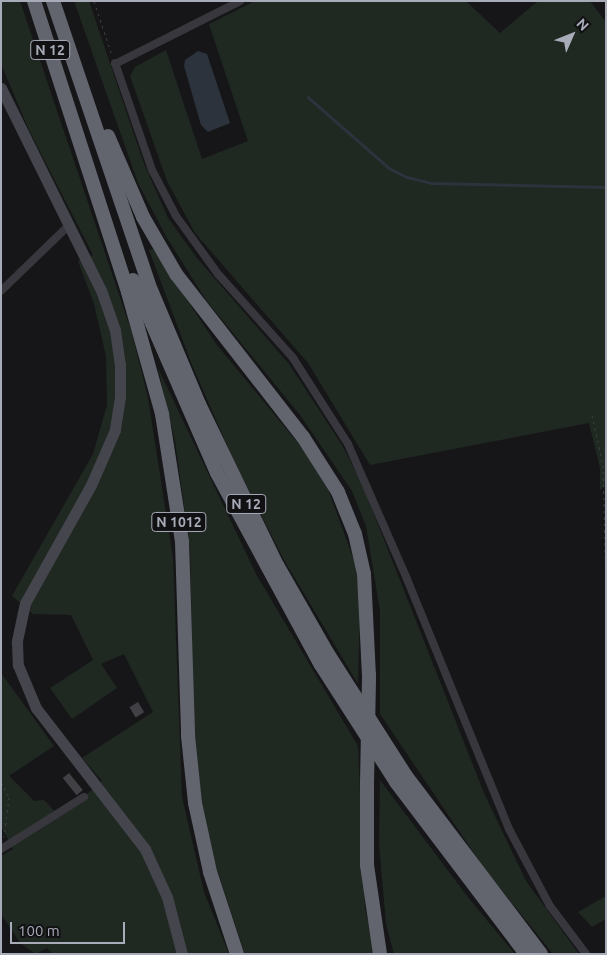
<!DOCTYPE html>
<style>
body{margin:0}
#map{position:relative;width:607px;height:955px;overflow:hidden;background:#161618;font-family:Ubuntu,sans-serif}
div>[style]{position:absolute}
.green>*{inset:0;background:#202822}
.water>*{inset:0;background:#2c333c}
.stream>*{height:2.5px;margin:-1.25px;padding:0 1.25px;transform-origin:1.25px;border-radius:1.25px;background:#2c333c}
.building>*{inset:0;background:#404045;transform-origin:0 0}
.path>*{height:1px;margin-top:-0.5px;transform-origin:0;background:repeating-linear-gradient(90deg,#3d3e44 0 2.5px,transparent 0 6.5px)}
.street>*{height:8px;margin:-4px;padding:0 4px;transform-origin:4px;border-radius:4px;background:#37373d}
.secondary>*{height:11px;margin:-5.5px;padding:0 5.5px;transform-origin:5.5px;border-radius:5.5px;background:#45464d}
.highway>*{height:14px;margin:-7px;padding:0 7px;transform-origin:7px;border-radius:7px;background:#63656e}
.highway-bridge>*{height:14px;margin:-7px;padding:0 7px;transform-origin:7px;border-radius:7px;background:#63656e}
span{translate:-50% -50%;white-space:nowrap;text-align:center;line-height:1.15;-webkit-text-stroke:4px #111113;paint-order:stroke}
.shield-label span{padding:1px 4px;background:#111113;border:1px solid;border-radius:4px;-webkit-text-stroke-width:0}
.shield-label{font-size:14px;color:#a8abb8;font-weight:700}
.frame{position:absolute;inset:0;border:2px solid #a8abb8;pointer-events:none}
.north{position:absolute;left:547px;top:10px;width:50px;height:50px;-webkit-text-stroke:4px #111113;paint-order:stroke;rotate:46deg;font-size:14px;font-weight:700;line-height:20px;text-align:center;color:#a8abb8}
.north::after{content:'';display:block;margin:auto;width:18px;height:22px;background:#a8abb8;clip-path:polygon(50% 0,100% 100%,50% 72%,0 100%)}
.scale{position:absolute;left:10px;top:922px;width:115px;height:22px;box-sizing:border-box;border:2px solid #a8abb8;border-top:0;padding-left:6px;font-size:15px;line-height:18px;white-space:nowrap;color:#a8abb8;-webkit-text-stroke:4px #111113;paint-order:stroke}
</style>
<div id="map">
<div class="green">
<div style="clip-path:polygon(1px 1px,20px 1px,132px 333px,148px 398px,173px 558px,182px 797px,204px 892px,229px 954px,53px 954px,47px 948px,36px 954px,21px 944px,1px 914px,1px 856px,13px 849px,1px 826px,1px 673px,54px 746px,9px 776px,34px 801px,44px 800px,60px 817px,102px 781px,82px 758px,153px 712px,124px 654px,101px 664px,117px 688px,72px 719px,50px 688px,93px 660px,71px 615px,33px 614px,12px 596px,93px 454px,107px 405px,106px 356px,94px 304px,78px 261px,93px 255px,29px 130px,1px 64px)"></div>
<div style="clip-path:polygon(74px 1px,89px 1px,143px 161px,168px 218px,197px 258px,289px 364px,342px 445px,362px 484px,484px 793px,526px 881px,579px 954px,553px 954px,484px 868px,380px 714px,380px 611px,366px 526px,352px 491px,300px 415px,206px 300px,167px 238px,138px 183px)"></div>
<div style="clip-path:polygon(255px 1px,466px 1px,500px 33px,538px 1px,590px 1px,606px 22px,606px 485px,600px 490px,600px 468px,589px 423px,370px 465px,308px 363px,195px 233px,167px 181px,130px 76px,135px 67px,166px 50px,202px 159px,248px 141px,209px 24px)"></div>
<div style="clip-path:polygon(153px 249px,217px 345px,302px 448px,328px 489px,356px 566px,360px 604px,358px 684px,284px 560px,234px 461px,192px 365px,149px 250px)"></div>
<div style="clip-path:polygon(158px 368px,256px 574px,358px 746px,365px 908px,375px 954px,245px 954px,212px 855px,202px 802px,194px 737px,190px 548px,175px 441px)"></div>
<div style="clip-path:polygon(380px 780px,467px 896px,515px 954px,394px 954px,386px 924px,379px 844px)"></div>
<div style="clip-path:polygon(606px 896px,606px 919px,592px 927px,578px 912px)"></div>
</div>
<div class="water">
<div style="clip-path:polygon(198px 51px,207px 54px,230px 123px,208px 132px,201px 125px,184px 66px,185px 60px)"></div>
</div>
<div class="stream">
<div style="left:308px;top:97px;width:108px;rotate:41.2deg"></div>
<div style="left:389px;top:168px;width:20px;rotate:27deg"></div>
<div style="left:407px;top:177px;width:25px;rotate:14deg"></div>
<div style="left:431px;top:183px;width:175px;rotate:1.3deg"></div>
</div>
<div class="building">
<div style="left:138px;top:702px;width:12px;height:10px;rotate:59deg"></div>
<div style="left:69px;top:773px;width:22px;height:8px;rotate:51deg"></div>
</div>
<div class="path">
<div style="left:94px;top:1px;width:57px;rotate:71.6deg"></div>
<div style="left:592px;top:415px;width:51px;rotate:77.6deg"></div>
<div style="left:603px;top:465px;width:120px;rotate:88.6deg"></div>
<div style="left:1px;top:782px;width:17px;rotate:62deg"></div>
<div style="left:9px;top:797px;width:40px;rotate:97.1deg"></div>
</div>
<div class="street">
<div style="left:115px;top:63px;width:113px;rotate:70.9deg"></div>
<div style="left:152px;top:170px;width:52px;rotate:62.4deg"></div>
<div style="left:176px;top:216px;width:72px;rotate:54.1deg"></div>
<div style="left:218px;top:274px;width:113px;rotate:48.2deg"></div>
<div style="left:293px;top:358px;width:102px;rotate:57.4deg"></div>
<div style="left:348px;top:444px;width:147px;rotate:66.4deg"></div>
<div style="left:407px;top:579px;width:270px;rotate:67.8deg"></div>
<div style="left:509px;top:829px;width:87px;rotate:62deg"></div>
<div style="left:550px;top:906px;width:60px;rotate:53.1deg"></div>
<div style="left:115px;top:64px;width:140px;rotate:-26.7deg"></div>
<div style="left:1px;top:291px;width:93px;rotate:-44.1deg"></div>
<div style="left:1px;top:849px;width:98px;rotate:-32.1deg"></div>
</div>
<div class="secondary">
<div style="left:1px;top:88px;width:225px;rotate:63.7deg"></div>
<div style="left:101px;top:290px;width:42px;rotate:70.7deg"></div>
<div style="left:115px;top:330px;width:34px;rotate:82deg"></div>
<div style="left:120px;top:364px;width:33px;rotate:90deg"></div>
<div style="left:120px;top:397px;width:33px;rotate:99deg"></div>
<div style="left:115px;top:430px;width:60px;rotate:113.6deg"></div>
<div style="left:91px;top:485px;width:135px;rotate:119.2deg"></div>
<div style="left:25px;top:603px;width:40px;rotate:102deg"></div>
<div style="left:17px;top:642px;width:23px;rotate:88deg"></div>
<div style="left:18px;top:665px;width:47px;rotate:67.3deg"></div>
<div style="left:36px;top:708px;width:178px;rotate:52.3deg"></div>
<div style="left:145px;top:849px;width:53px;rotate:65.4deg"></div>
<div style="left:167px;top:897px;width:59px;rotate:75.3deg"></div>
</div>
<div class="highway">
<div style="left:34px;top:1px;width:306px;rotate:72.1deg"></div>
<div style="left:128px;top:292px;width:127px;rotate:74.4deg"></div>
<div style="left:162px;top:414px;width:129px;rotate:81.1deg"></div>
<div style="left:182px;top:541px;width:195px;rotate:88.2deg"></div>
<div style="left:188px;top:736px;width:67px;rotate:84deg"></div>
<div style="left:195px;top:803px;width:71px;rotate:77.7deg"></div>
<div style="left:210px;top:872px;width:86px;rotate:71.8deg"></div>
<div style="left:53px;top:1px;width:305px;rotate:71.3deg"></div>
<div style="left:151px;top:290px;width:124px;rotate:67.2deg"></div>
<div style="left:199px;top:404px;width:179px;rotate:64.2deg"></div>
<div style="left:277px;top:565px;width:103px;rotate:60.2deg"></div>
<div style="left:328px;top:654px;width:145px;rotate:57.4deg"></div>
<div style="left:406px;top:776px;width:223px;rotate:52.8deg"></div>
<div style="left:108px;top:136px;width:88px;rotate:66.6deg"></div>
<div style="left:143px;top:217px;width:66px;rotate:59.9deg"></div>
<div style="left:176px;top:274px;width:207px;rotate:52.1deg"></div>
<div style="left:303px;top:437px;width:65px;rotate:57.5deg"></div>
<div style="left:338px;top:492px;width:45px;rotate:68deg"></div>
<div style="left:355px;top:534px;width:41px;rotate:77.3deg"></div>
<div style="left:364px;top:574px;width:101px;rotate:87.2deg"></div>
<div style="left:133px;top:280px;width:210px;rotate:66.5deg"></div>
<div style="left:217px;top:473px;width:218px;rotate:61.6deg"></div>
<div style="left:321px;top:665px;width:139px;rotate:57.3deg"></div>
<div style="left:396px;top:782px;width:216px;rotate:52.9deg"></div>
<div style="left:367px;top:783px;width:82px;rotate:90deg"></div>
<div style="left:367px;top:865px;width:90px;rotate:81.7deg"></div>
</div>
<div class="highway-bridge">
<div style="left:367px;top:783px;width:108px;rotate:-88.9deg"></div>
</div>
<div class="shield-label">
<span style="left:50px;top:50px">N 12</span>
<span style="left:246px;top:504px">N 12</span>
<span style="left:179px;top:522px">N 1012</span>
</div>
<div class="frame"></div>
<div class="north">N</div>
<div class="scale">100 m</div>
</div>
